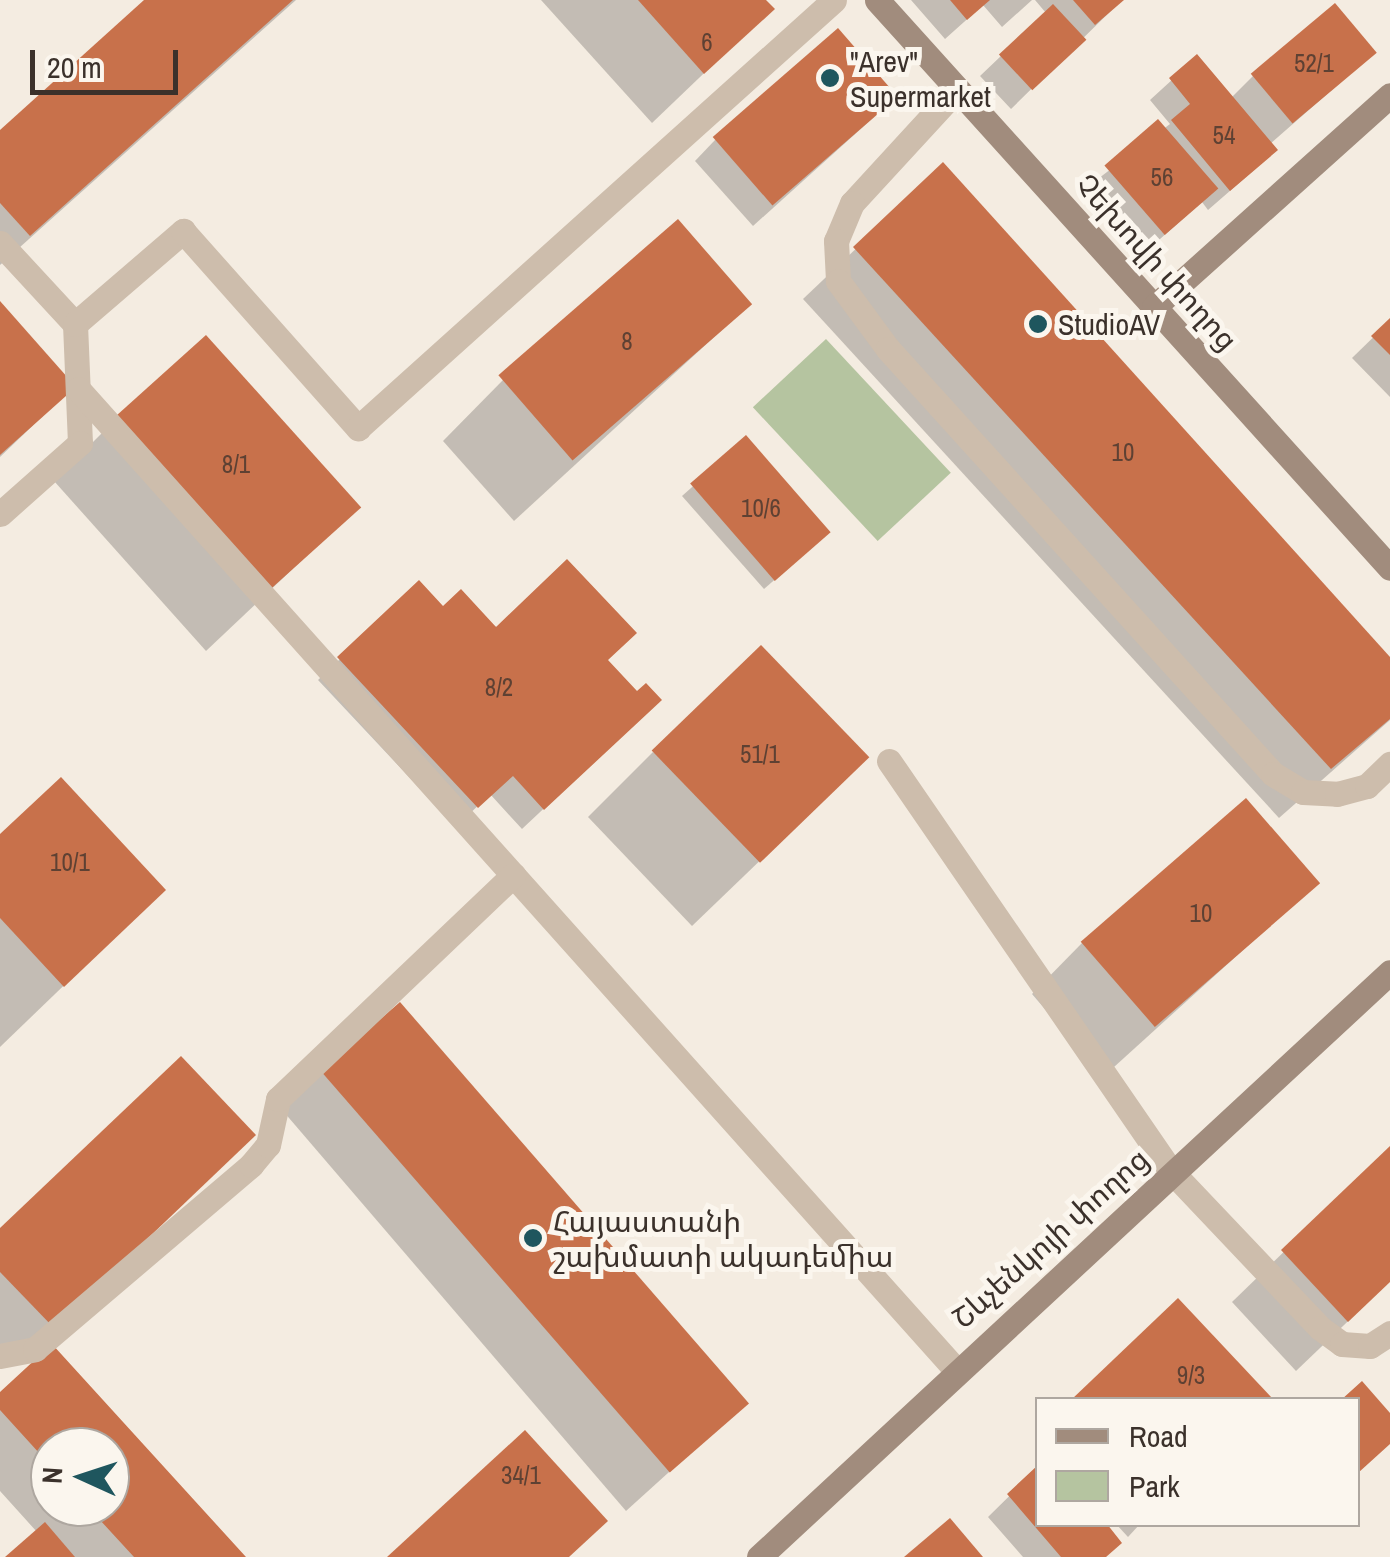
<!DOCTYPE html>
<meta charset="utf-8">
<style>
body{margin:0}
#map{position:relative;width:1390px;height:1557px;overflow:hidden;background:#f4ece1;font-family:"Archivo Narrow","Noto Sans Armenian",sans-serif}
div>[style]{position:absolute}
.green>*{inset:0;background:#b5c4a0;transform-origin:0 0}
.shadow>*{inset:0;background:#0003}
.building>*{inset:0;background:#c8714b;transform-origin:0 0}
.lane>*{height:25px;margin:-12.5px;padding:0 12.5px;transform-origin:12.5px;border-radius:12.5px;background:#cdbdac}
.secondary>*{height:25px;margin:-12.5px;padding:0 12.5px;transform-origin:12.5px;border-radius:12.5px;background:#a18c7d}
.dots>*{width:28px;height:28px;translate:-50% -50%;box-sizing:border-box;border:5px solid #fbf6ee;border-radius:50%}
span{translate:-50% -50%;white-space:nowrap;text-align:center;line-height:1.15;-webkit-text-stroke:10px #fbf6ee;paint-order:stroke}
.number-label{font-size:25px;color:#5e4133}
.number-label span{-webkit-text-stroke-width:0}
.poi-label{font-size:30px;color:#3b312b}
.left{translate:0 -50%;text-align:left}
.street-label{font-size:30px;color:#3b312b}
.legend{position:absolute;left:1035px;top:1397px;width:325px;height:130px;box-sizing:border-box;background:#fbf6ee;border:2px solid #aea7a0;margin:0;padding:12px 18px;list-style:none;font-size:30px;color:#3b312b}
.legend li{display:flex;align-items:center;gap:20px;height:50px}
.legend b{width:50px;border:2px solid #aea7a0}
.north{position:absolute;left:30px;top:1427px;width:100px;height:100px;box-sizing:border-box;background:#fbf6ee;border:2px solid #aea7a0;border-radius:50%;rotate:273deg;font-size:28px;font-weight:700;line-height:40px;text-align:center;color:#3b312b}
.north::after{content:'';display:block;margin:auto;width:35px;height:45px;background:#1f565e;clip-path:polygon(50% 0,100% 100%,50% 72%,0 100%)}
.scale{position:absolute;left:30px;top:50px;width:148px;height:45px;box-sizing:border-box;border:5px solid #3b312b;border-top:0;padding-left:12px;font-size:30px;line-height:35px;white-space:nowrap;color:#3b312b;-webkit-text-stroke:8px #fbf6ee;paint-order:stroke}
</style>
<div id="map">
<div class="green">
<div style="left:826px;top:339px;width:183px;height:100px;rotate:47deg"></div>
</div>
<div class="shadow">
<div style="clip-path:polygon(148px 0,296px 0,0 265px,0 133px)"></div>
<div style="clip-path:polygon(541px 0,763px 0,771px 9px,652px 123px)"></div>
<div style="clip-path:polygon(911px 0,1032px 0,1002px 27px,983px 5px,945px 39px)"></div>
<div style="clip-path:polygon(1035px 0,1122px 0,1011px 109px,980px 76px,1046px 13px)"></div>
<div style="clip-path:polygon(1374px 53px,1270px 144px,1275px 150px,1254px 170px,1208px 210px,1202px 202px,1143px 254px,1086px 188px,1170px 124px,1150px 100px,1197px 57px,1231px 98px,1253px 76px)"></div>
<div style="clip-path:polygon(874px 117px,753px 226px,695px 161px,715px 140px)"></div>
<div style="clip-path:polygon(943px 166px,1390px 661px,1390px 720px,1279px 818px,803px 299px)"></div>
<div style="clip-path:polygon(750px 304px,514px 521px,443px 441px,503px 380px)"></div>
<div style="clip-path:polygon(0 305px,73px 387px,0 457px)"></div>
<div style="clip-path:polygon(1390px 321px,1390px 397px,1352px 358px)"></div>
<div style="clip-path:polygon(114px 421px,357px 508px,206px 651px,54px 481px)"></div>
<div style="clip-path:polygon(746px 439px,818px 542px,764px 589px,682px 496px)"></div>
<div style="clip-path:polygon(419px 584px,443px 610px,605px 661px,638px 720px,522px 829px,490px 794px,456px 827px,318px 680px)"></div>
<div style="clip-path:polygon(653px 752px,800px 822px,692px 926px,588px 817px)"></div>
<div style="clip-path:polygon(0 837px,163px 890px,0 1047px)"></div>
<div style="clip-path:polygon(1317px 883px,1103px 1077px,1032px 994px,1082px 943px)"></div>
<div style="clip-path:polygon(322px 1072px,742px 1406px,626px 1511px,283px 1111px)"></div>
<div style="clip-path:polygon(253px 1135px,14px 1365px,0 1351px,0 1232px)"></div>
<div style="clip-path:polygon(1390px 1149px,1390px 1281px,1296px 1371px,1232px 1302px)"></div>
<div style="clip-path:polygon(evenodd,52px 1348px,243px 1557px,9px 1557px,37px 1532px,0 1491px,0 1395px,52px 1348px,50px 1447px,110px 1447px,110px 1507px,50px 1507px,50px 1447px)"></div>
<div style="clip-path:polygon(1038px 1468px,1038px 1524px,1105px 1557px,1023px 1557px,988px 1517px)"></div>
<div style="clip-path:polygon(1116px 1524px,1140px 1524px,1128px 1537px)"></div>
</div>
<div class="building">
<div style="clip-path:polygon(144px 0,293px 0,30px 236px,0 203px,0 130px)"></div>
<div style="clip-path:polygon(638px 0,766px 0,775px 9px,704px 74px)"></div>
<div style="clip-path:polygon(950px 0,990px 0,967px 20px)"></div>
<div style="clip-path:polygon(1073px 0,1124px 0,1095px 25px)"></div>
<div style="left:1335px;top:3px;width:65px;height:110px;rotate:50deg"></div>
<div style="left:1053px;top:4px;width:49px;height:74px;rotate:47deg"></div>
<div style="left:838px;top:28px;width:91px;height:166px;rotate:49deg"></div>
<div style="clip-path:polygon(1197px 54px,1278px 150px,1230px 191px,1171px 120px,1190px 104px,1169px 78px)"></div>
<div style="left:1158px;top:119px;width:92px;height:71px;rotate:49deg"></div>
<div style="clip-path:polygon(943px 162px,1390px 657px,1390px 719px,1331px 769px,853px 247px)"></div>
<div style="left:678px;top:219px;width:113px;height:238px;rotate:49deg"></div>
<div style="clip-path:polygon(0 301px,76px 387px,0 455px)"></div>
<div style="clip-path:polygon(1390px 318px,1390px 355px,1371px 336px)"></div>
<div style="left:206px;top:335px;width:232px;height:126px;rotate:48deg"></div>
<div style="left:746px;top:435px;width:129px;height:74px;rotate:49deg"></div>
<div style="clip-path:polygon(567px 559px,637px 633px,608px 660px,637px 691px,646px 683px,662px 700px,544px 810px,513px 776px,478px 808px,337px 657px,419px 580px,443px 606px,461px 589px,496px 627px)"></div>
<div style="left:761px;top:645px;width:156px;height:152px;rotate:46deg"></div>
<div style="clip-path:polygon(61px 777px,166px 890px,64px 987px,0 918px,0 834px)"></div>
<div style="left:1246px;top:798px;width:113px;height:219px;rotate:49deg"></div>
<div style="left:400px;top:1002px;width:532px;height:105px;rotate:49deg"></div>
<div style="clip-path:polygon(181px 1056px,256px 1135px,54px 1328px,0 1272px,0 1228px)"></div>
<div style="clip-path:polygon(1390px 1146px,1390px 1282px,1348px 1322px,1281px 1250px)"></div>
<div style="clip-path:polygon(1178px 1298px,1274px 1400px,1071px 1400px)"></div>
<div style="clip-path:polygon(52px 1344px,246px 1557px,134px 1557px,88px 1507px,110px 1507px,110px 1447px,50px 1447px,50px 1465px,0 1410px,0 1392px)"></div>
<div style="clip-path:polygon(1362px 1381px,1390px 1413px,1390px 1444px,1358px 1473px,1358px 1400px,1341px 1400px)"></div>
<div style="clip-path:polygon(525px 1430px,608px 1521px,569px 1557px,387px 1557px)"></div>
<div style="clip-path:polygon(1038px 1465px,1038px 1524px,1107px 1524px,1122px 1543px,1106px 1557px,1061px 1557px,1007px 1494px)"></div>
<div style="clip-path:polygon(950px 1518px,983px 1557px,904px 1557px)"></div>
<div style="clip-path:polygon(45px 1522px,75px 1557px,5px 1557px)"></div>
</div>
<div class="lane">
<div style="left:957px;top:89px;width:155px;rotate:132.6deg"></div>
<div style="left:852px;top:203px;width:41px;rotate:112.8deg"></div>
<div style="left:836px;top:241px;width:40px;rotate:87.1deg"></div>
<div style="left:838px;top:281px;width:84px;rotate:53.7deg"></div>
<div style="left:888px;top:349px;width:573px;rotate:47.83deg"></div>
<div style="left:1273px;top:774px;width:35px;rotate:31deg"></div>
<div style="left:1303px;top:792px;width:34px;rotate:3deg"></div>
<div style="left:1337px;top:794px;width:31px;rotate:-15deg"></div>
<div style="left:1367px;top:786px;width:32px;rotate:-44deg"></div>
<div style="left:0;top:243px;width:110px;rotate:47.2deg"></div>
<div style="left:75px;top:324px;width:119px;rotate:87.6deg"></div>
<div style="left:80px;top:443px;width:107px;rotate:138.4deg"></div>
<div style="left:75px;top:324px;width:143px;rotate:-40.7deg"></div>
<div style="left:183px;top:231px;width:264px;rotate:48.4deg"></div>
<div style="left:358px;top:428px;width:640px;rotate:-41.96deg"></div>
<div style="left:78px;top:389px;width:1315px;rotate:48.17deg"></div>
<div style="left:889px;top:761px;width:498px;rotate:55.5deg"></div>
<div style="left:1171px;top:1171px;width:216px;rotate:46.5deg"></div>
<div style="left:1320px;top:1328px;width:27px;rotate:36deg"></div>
<div style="left:1342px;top:1344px;width:28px;rotate:4deg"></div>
<div style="left:1370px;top:1346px;width:24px;rotate:-33deg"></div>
<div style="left:0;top:1356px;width:36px;rotate:-11deg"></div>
<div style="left:35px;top:1349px;width:284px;rotate:-40.4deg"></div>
<div style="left:251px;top:1165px;width:26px;rotate:-50deg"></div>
<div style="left:268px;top:1145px;width:47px;rotate:-77.7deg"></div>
<div style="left:278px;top:1099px;width:325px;rotate:-43.6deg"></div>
</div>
<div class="secondary">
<div style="left:877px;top:0;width:765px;rotate:47.91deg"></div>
<div style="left:1154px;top:307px;width:317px;rotate:-41.9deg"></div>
<div style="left:759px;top:1557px;width:860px;rotate:-42.83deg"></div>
</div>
<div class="dots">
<div style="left:830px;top:78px;background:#1f565e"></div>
<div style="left:1038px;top:324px;background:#1f565e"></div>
<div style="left:533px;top:1238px;background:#1f565e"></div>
</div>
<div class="number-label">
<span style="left:707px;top:42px">6</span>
<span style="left:1314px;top:63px">52/1</span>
<span style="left:1224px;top:135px">54</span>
<span style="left:1162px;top:177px">56</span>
<span style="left:627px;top:341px">8</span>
<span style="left:1123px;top:452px">10</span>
<span style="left:236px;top:464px">8/1</span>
<span style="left:761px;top:508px">10/6</span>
<span style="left:499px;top:687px">8/2</span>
<span style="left:760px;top:754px">51/1</span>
<span style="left:70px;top:862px">10/1</span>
<span style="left:1201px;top:913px">10</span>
<span style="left:1191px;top:1375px">9/3</span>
<span style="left:521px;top:1475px">34/1</span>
</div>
<div class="poi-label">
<span class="left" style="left:850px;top:78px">"Arev"<br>Supermarket</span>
<span class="left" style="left:1058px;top:324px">StudioAV</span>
<span class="left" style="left:553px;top:1238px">Հայաստանի<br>շախմատի ակադեմիա</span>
</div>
<div class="street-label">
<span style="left:1157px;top:262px;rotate:48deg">Չեխովի փողոց</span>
<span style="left:1050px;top:1238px;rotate:-42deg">Շևչենկոյի փողոց</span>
</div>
<ul class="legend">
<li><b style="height:12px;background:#a18c7d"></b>Road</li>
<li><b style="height:28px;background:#b5c4a0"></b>Park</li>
</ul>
<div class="north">N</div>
<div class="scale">20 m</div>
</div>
